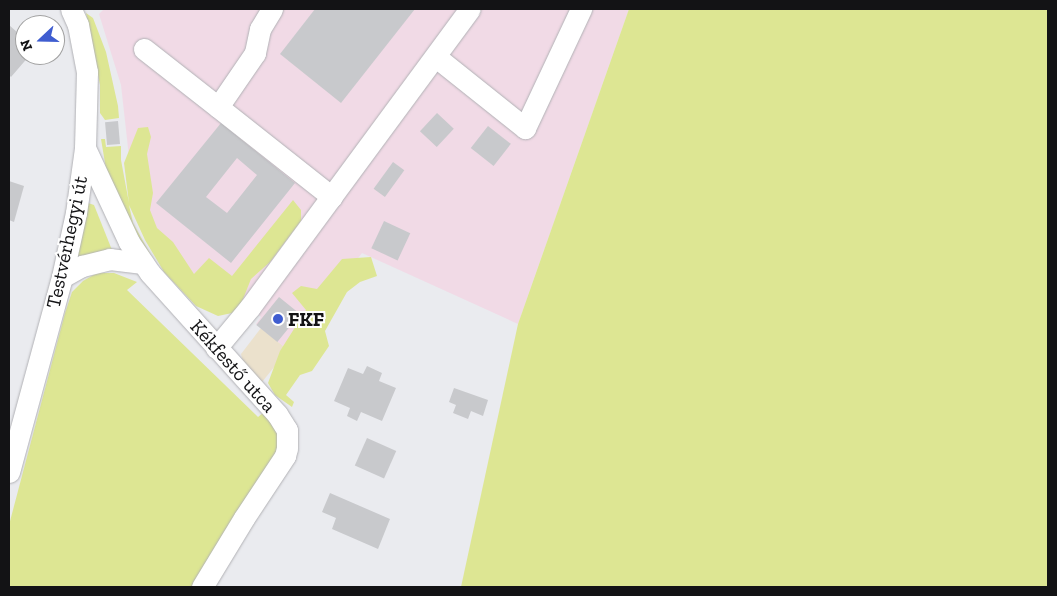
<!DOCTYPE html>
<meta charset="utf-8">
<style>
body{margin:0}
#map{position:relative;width:1057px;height:596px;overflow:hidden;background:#eaebef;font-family:"Zilla Slab",serif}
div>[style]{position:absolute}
.commercial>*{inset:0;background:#ebe1cc}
.industrial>*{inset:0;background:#f1dae6}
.green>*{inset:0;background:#dde693}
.building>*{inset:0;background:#c8c9cc;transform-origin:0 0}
.roads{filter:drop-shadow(0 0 1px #b1b1b5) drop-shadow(0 0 1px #b1b1b5)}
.minor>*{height:21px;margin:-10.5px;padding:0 10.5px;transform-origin:10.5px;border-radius:10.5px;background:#fff}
.dots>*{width:14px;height:14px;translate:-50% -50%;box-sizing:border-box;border:2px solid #fff;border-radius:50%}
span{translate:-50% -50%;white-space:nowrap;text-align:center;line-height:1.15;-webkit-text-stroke:4px #fff;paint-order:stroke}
.street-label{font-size:20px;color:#131315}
.poi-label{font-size:20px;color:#131315;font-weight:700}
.left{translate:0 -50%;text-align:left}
.frame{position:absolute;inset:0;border:10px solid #131315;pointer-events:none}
.north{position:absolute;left:15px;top:15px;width:50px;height:50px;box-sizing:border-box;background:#fff;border:1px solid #a1a1a1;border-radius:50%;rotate:249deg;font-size:14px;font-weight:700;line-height:20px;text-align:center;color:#131315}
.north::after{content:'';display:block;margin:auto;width:18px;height:22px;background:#3f5dd0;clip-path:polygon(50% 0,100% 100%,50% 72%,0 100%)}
</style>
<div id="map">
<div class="commercial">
<div style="clip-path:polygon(261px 328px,288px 350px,262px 382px,243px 362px,241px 354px)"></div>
</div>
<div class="industrial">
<div style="clip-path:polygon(104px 9px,629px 9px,518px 324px,362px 253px,288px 350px,256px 324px,261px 317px,250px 307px,218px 307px,135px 211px,121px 85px,99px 14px)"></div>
</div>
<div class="green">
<div style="clip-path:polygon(629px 9px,1048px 9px,1048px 587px,461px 587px,518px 324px)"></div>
<div style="clip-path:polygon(86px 13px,93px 18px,106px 52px,118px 106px,119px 118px,105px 120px,100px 113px,100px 85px)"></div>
<div style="clip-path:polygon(148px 127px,151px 137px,147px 154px,153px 193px,150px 210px,157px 228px,173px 242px,194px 274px,209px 258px,232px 276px,293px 200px,301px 210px,301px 221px,270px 262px,251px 279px,239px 309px,232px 313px,218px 316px,196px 306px,164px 272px,145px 240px,129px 205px,133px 223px,153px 259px,151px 261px,108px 181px,101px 139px,105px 139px,106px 147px,121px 146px,121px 160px,129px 203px,124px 163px,138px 128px)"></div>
<div style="clip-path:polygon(88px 203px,94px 205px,112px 250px,74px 260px,83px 205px)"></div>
<div style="clip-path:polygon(371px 257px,377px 276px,360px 282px,347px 292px,325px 331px,329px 346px,312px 371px,300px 375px,286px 395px,294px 402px,292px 407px,275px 395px,268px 383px,280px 351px,306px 310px,292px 293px,301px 286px,317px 289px,342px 259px)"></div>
<div style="clip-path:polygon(97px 273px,114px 273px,137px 282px,127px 290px,258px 417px,264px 412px,279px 432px,282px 445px,197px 587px,9px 587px,9px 525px,65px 313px,72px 292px,83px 281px)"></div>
</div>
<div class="building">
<div style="clip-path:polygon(315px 9px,415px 9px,341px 103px,280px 54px)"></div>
<div style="clip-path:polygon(9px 25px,25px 39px,25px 55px,30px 55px,11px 77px,9px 75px)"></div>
<div style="left:437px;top:113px;width:23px;height:25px;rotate:43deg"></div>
<div style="left:118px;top:121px;width:23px;height:13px;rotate:85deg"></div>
<div style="clip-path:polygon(evenodd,221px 123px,295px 183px,231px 263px,156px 203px,221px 123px,237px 158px,257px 175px,227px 213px,206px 197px,237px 158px)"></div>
<div style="left:488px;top:126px;width:29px;height:28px;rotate:38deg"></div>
<div style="left:393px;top:162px;width:14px;height:33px;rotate:36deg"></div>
<div style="clip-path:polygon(9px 181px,24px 186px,14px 222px,9px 220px)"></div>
<div style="left:384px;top:221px;width:29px;height:30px;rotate:25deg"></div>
<div style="left:279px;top:297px;width:27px;height:36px;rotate:39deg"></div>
<div style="clip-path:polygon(367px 366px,382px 373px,379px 381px,396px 388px,382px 421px,361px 412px,357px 421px,347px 416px,350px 408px,334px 401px,348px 368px,363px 374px)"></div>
<div style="clip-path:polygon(454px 388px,488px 400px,483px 416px,471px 411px,468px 419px,453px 413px,456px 405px,449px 402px)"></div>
<div style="left:367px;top:438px;width:32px;height:30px;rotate:24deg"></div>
<div style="clip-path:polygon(330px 493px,390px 519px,378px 549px,332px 529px,336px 518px,322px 512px)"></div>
</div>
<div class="roads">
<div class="minor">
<div style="left:272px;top:9px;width:23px;rotate:121deg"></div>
<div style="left:260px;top:29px;width:25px;rotate:102deg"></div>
<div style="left:255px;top:53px;width:65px;rotate:124.4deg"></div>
<div style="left:218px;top:107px;width:145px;rotate:38.3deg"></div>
<div style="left:144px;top:49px;width:94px;rotate:38.1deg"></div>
<div style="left:436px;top:57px;width:114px;rotate:38.6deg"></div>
<div style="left:525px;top:128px;width:132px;rotate:-64.8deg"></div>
<div style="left:85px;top:148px;width:104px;rotate:64.9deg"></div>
<div style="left:129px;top:242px;width:37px;rotate:56deg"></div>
<div style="left:150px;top:273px;width:190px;rotate:48deg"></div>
<div style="left:277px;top:414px;width:19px;rotate:58deg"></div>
<div style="left:287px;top:430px;width:18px;rotate:90deg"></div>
<div style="left:287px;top:448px;width:8px;rotate:104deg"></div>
<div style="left:285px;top:456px;width:74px;rotate:123.5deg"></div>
<div style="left:244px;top:518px;width:81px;rotate:121.3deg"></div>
<div style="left:62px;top:277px;width:23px;rotate:-29deg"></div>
<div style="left:82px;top:266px;width:29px;rotate:-14deg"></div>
<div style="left:110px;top:259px;width:33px;rotate:7deg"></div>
<div style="left:216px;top:348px;width:53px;rotate:-50.3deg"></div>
<div style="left:250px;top:307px;width:370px;rotate:-53.6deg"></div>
<div style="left:9px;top:472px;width:202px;rotate:-74.8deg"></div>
<div style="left:62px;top:277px;width:66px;rotate:-77.7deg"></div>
<div style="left:76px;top:213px;width:66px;rotate:-82.1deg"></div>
<div style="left:85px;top:148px;width:76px;rotate:-88.5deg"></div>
<div style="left:87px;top:72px;width:48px;rotate:-100.8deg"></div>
<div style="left:78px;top:25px;width:17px;rotate:-114deg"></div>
</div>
</div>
<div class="dots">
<div style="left:278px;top:319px;background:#3f5dd0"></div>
</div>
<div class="street-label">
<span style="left:67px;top:242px;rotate:-78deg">Testvérhegyi út</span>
<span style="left:233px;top:366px;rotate:48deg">Kékfestő utca</span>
</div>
<div class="poi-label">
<span class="left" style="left:288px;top:319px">FKF</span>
</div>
<div class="frame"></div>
<div class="north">N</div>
</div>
